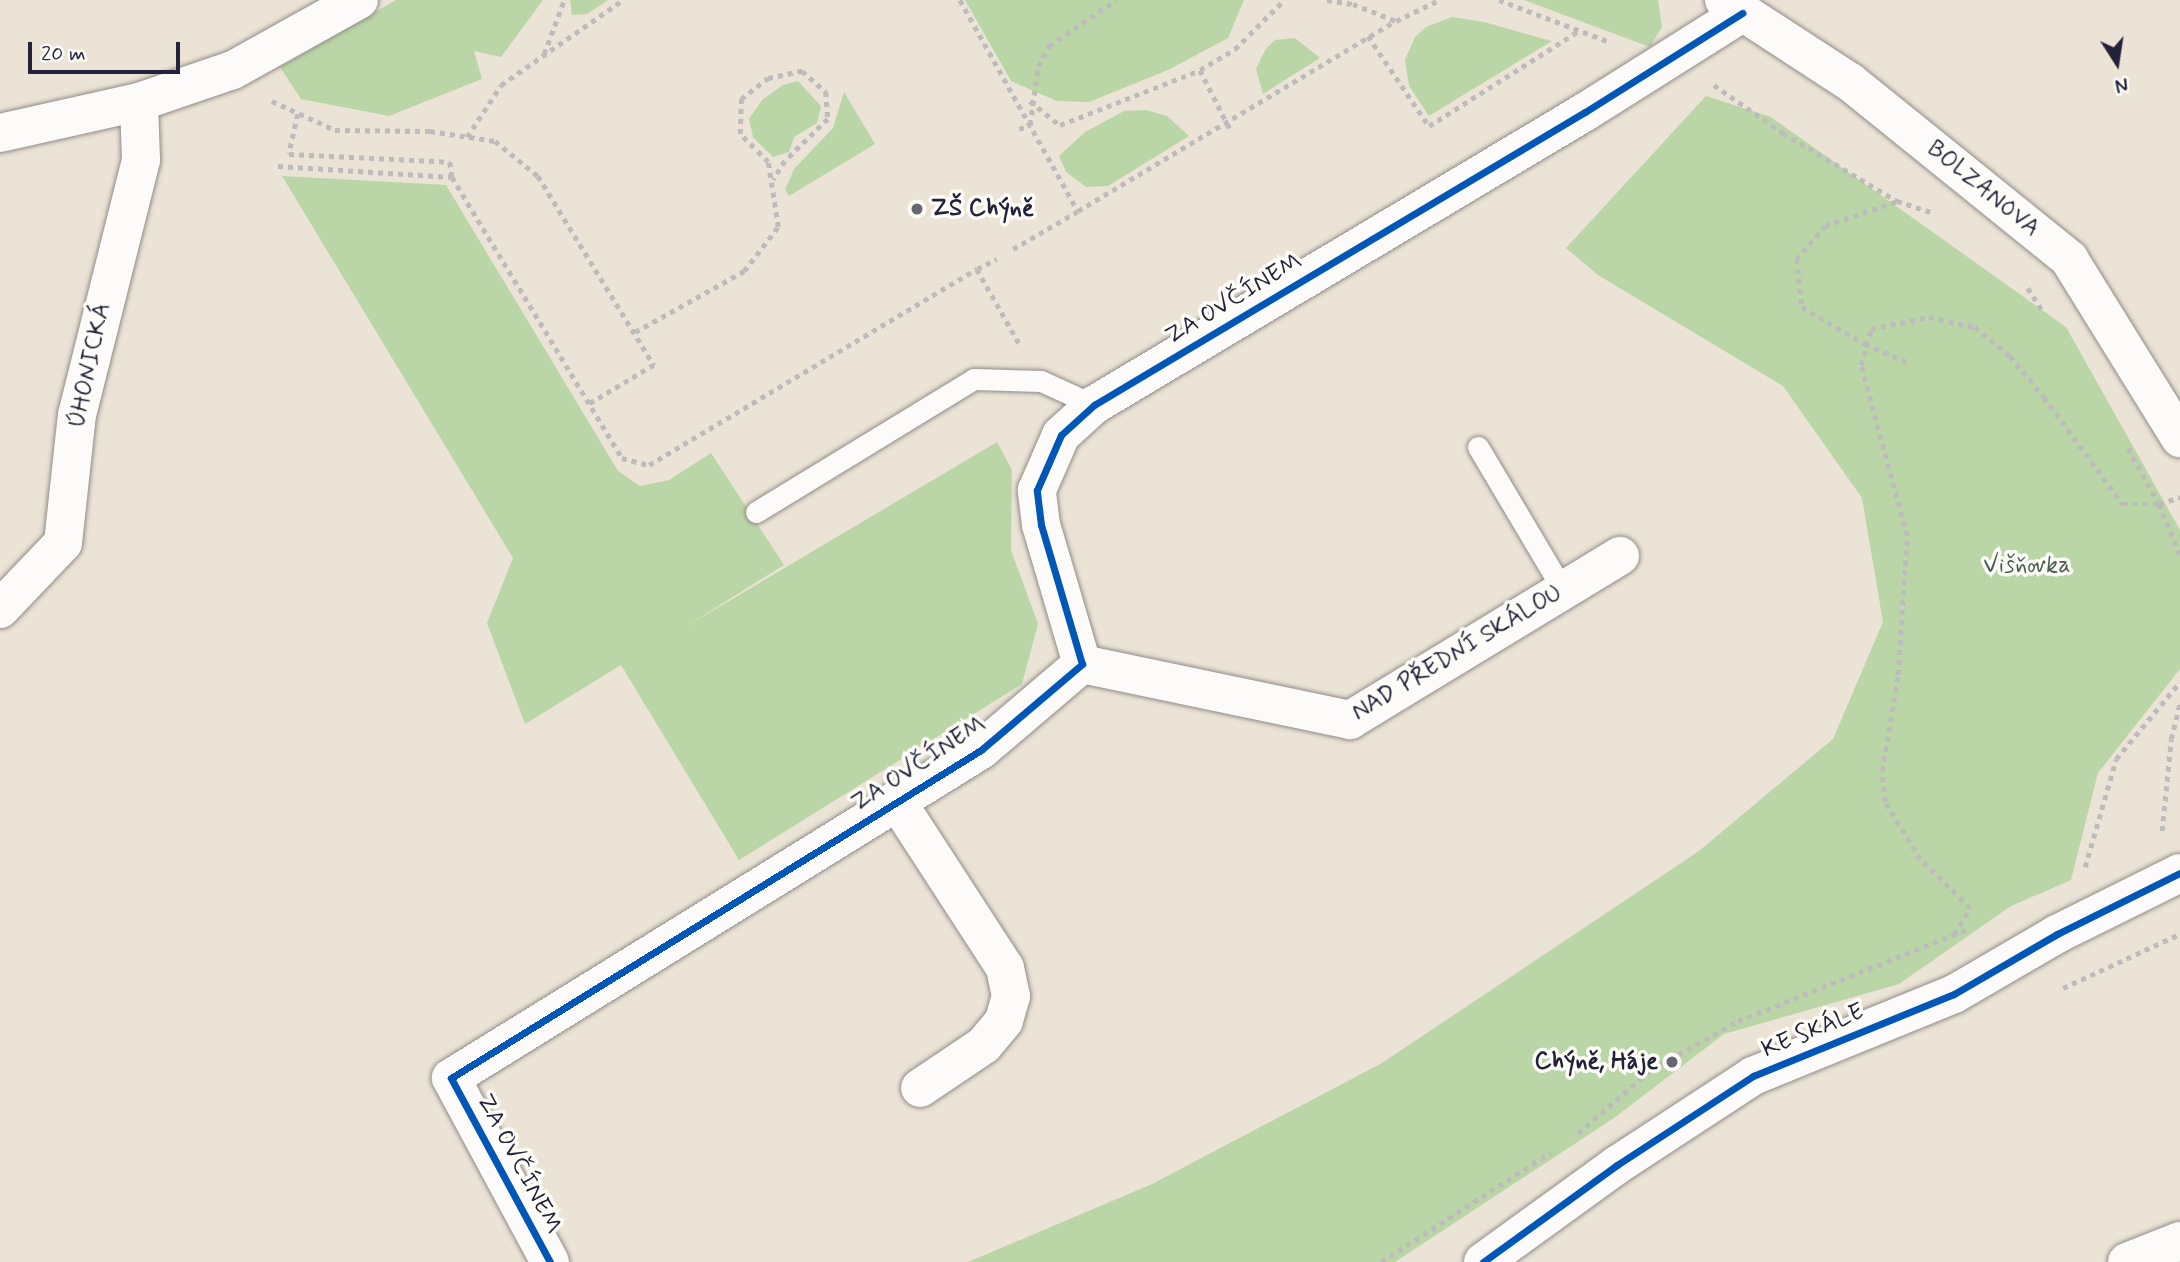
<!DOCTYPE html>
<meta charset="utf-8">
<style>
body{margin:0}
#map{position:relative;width:2180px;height:1262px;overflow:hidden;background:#ebe3d5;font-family:Mynerve,sans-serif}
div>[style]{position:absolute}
.green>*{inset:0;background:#bad6a6}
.path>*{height:4.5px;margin-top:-2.25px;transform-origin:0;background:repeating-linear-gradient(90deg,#bdbbbc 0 5px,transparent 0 10px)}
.roads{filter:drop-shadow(0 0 2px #908c89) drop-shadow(0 0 2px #908c89)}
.lane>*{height:21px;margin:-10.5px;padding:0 10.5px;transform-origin:10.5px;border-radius:10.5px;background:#fcfbf9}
.street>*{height:38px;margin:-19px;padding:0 19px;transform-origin:19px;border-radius:19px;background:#fcfbf9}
.cycleway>*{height:7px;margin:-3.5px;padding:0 3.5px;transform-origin:3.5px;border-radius:3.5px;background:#0057b8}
.dots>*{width:19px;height:19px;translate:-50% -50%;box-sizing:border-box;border:4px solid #fdfcf7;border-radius:50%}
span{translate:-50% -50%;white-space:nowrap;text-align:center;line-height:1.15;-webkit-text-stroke:7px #fdfcf7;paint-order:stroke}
.street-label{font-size:24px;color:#22223b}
.poi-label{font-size:24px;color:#22223b;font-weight:700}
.left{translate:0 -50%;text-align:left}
.right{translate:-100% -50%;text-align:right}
.park-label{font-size:24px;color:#495e53}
.north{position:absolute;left:2082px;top:28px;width:70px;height:70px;-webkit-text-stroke:5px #fdfcf7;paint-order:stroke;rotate:168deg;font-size:19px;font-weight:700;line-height:28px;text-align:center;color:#22223b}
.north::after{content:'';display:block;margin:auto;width:24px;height:32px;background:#22223b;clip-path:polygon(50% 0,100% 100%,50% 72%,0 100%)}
.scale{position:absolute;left:28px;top:42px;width:152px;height:32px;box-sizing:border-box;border:4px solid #22223b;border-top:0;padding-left:9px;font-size:21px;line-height:24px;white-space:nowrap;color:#22223b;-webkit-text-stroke:5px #fdfcf7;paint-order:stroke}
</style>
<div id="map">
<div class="green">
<div style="clip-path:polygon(396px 0,543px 0,501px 57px,474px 51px,482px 79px,389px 116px,301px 99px,280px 67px)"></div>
<div style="clip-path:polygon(570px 0,608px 0,587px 14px,572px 15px)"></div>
<div style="clip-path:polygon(965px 0,1244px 0,1228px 38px,1168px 70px,1089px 102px,1057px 101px,1011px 81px)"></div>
<div style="clip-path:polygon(1524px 0,1658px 0,1662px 27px,1650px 47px)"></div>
<div style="clip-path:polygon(1452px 17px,1484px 22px,1552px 41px,1429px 116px,1409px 86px,1405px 60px,1415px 37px,1426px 27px)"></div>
<div style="clip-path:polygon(1295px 38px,1320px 58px,1263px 94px,1256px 69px,1265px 50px,1275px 40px)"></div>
<div style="clip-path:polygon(798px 81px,821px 106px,817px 123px,794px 137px,789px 152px,773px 157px,753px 137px,749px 119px,762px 100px,783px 85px)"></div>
<div style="clip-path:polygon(844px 92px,875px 144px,789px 196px,785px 190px,794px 169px,833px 128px)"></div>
<div style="clip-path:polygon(1706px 96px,1771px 117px,2066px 327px,2180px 530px,2180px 669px,2098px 773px,2071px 880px,2011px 906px,1899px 984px,1724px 1034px,1614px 1118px,1395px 1262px,968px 1262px,1152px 1184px,1382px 1063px,1699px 851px,1833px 739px,1883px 622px,1862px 498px,1783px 386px,1598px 275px,1566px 248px)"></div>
<div style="clip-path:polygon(1146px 110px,1167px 116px,1189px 136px,1108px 186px,1086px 187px,1066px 172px,1059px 156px,1085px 132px,1124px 111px)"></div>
<div style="clip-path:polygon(282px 176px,446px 185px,618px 471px,640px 486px,669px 480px,711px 453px,784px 565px,685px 627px,997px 442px,1012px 470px,1011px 550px,1038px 624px,1022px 684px,739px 860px,621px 665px,525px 724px,487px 623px,513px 558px)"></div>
</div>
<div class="path">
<div style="left:960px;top:0;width:242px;rotate:60.8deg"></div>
<div style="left:1078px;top:211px;width:370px;rotate:-30.9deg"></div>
<div style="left:1327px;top:0;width:26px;rotate:9deg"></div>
<div style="left:1353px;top:4px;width:46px;rotate:21.6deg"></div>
<div style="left:1396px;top:21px;width:48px;rotate:-26deg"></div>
<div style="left:1499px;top:0;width:119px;rotate:20.7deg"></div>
<div style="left:1368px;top:36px;width:109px;rotate:55.9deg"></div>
<div style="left:1429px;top:126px;width:175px;rotate:-32.4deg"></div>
<div style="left:544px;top:54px;width:58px;rotate:-69.7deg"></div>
<div style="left:1200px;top:70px;width:68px;rotate:63.1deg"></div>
<div style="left:1714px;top:85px;width:84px;rotate:34.8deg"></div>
<div style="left:1783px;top:133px;width:133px;rotate:30.8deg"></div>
<div style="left:1897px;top:201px;width:40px;rotate:18deg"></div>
<div style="left:272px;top:101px;width:69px;rotate:24.7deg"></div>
<div style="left:335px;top:130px;width:95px;rotate:0.6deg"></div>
<div style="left:430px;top:131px;width:66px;rotate:8.7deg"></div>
<div style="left:495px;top:141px;width:55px;rotate:39.1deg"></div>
<div style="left:538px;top:176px;width:222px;rotate:58.5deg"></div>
<div style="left:654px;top:365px;width:76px;rotate:149deg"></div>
<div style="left:1030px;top:101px;width:38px;rotate:39deg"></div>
<div style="left:1060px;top:125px;width:150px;rotate:-21.4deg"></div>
<div style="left:1200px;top:70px;width:41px;rotate:-31deg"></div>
<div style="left:1235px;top:49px;width:69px;rotate:-45deg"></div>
<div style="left:298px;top:114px;width:41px;rotate:102.7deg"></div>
<div style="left:289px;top:154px;width:161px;rotate:2.8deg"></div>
<div style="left:450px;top:162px;width:15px;rotate:82deg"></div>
<div style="left:1019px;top:129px;width:12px;rotate:-20deg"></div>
<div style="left:1030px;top:125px;width:60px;rotate:-82.3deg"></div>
<div style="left:1038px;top:66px;width:23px;rotate:-61deg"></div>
<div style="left:1049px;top:46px;width:81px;rotate:-34.5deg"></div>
<div style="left:467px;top:137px;width:62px;rotate:-56.8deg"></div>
<div style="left:501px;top:85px;width:149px;rotate:-34.9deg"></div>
<div style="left:278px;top:166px;width:174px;rotate:3.6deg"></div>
<div style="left:452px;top:177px;width:328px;rotate:58.8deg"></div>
<div style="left:622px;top:458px;width:28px;rotate:15deg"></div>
<div style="left:649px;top:465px;width:382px;rotate:-30.9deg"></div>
<div style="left:977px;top:269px;width:87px;rotate:60.5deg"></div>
<div style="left:1896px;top:202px;width:74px;rotate:161.1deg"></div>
<div style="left:1826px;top:226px;width:44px;rotate:131.3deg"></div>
<div style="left:1797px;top:259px;width:48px;rotate:84.1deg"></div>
<div style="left:1802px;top:307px;width:73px;rotate:30.4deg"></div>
<div style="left:1865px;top:344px;width:48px;rotate:23.4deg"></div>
<div style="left:1013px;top:249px;width:75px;rotate:-30.3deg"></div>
<div style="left:977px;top:269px;width:22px;rotate:-27deg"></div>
<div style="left:2028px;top:288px;width:26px;rotate:58deg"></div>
<div style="left:635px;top:332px;width:125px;rotate:-29.2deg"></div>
<div style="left:744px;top:271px;width:56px;rotate:-52.3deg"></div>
<div style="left:778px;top:227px;width:66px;rotate:-98.7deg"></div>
<div style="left:768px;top:162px;width:40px;rotate:-135deg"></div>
<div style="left:740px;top:134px;width:35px;rotate:-88deg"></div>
<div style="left:741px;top:99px;width:34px;rotate:-38deg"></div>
<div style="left:768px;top:78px;width:35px;rotate:-12deg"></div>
<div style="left:802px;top:71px;width:32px;rotate:41deg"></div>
<div style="left:826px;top:92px;width:27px;rotate:86deg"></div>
<div style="left:828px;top:119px;width:60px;rotate:135.7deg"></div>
<div style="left:785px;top:161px;width:22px;rotate:122deg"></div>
<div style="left:2128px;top:448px;width:64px;rotate:61deg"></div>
<div style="left:2159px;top:504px;width:55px;rotate:67.6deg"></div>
<div style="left:2162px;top:831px;width:92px;rotate:-84.4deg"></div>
<div style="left:2171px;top:739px;width:36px;rotate:-76deg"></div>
<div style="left:2085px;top:867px;width:112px;rotate:-74deg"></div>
<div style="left:2116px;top:759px;width:100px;rotate:-50.3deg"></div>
<div style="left:1954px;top:934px;width:31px;rotate:-58deg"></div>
<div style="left:1970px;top:908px;width:70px;rotate:-135.6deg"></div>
<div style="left:1920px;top:859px;width:67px;rotate:-121.6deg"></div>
<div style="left:1885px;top:802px;width:31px;rotate:-96deg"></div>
<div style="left:1882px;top:771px;width:97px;rotate:-80.5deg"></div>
<div style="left:1898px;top:675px;width:139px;rotate:-86.3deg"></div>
<div style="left:1907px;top:536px;width:177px;rotate:-105.1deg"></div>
<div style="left:1861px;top:365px;width:37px;rotate:-74deg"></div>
<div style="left:1871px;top:329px;width:59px;rotate:-11.7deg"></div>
<div style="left:1929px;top:317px;width:47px;rotate:12.3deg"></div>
<div style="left:1975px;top:327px;width:45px;rotate:39.6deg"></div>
<div style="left:2010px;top:356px;width:53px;rotate:50.3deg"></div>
<div style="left:2044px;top:397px;width:133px;rotate:53.6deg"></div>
<div style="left:2123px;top:504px;width:36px"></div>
<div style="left:2159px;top:504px;width:22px;rotate:-18deg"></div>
<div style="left:2063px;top:988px;width:129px;rotate:-24.8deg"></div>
<div style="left:1578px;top:1133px;width:98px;rotate:-40.9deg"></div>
<div style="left:1652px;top:1069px;width:98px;rotate:-29.2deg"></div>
<div style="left:1738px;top:1021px;width:250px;rotate:-21.8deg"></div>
<div style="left:1381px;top:1262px;width:202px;rotate:-32.9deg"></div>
</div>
<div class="roads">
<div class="lane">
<div style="left:1478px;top:447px;width:166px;rotate:59.3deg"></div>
<div style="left:756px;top:512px;width:255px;rotate:-31.4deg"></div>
<div style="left:974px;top:379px;width:67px;rotate:1.7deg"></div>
<div style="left:1041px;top:381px;width:58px;rotate:24.4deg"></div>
</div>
<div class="street">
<div style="left:1724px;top:0;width:150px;rotate:33.1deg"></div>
<div style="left:1850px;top:82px;width:282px;rotate:38.9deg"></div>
<div style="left:2069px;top:259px;width:211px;rotate:58.2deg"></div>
<div style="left:0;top:133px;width:142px;rotate:-12.6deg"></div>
<div style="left:139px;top:102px;width:99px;rotate:-18.8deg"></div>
<div style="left:233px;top:70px;width:144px;rotate:-29.1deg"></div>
<div style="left:0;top:609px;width:91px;rotate:-46.3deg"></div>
<div style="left:63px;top:543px;width:129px;rotate:-83.8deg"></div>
<div style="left:77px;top:415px;width:263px;rotate:-75.9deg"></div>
<div style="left:141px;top:160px;width:58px;rotate:-92deg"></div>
<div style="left:1082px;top:664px;width:274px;rotate:11.8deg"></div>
<div style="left:1350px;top:720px;width:316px;rotate:-31.3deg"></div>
<div style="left:896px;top:800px;width:200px;rotate:57deg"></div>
<div style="left:1005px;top:968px;width:29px;rotate:78deg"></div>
<div style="left:1011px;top:996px;width:26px;rotate:106deg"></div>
<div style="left:1004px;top:1021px;width:31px;rotate:130deg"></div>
<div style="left:984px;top:1045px;width:77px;rotate:146.1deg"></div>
<div style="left:550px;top:1262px;width:209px;rotate:-118.3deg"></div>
<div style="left:451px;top:1078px;width:623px;rotate:-31.75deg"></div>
<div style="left:981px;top:750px;width:133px;rotate:-40.4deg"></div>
<div style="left:1082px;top:664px;width:145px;rotate:-106.4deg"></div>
<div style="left:1041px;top:525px;width:35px;rotate:-97deg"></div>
<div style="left:1037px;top:490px;width:60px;rotate:-66.4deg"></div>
<div style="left:1061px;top:435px;width:45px;rotate:-42.3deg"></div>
<div style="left:1094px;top:405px;width:572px;rotate:-30.83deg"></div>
<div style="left:1585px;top:112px;width:186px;rotate:-32.2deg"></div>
<div style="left:1483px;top:1262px;width:165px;rotate:-35.9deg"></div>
<div style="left:1617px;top:1165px;width:163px;rotate:-33.2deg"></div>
<div style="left:1753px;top:1076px;width:217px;rotate:-22.2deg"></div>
<div style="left:1954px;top:994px;width:119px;rotate:-30.2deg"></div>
<div style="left:2057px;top:934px;width:137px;rotate:-26.4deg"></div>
<div style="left:2127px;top:1262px;width:57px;rotate:-21.6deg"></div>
</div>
</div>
<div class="cycleway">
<div style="left:550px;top:1262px;width:209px;rotate:-118.3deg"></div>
<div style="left:451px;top:1078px;width:623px;rotate:-31.75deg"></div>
<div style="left:981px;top:750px;width:133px;rotate:-40.4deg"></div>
<div style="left:1082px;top:664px;width:145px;rotate:-106.4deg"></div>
<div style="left:1041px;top:525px;width:35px;rotate:-97deg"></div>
<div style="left:1037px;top:490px;width:60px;rotate:-66.4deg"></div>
<div style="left:1061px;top:435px;width:45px;rotate:-42.3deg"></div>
<div style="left:1094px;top:405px;width:572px;rotate:-30.83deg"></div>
<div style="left:1585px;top:112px;width:186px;rotate:-32.2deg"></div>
<div style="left:1483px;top:1262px;width:165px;rotate:-35.9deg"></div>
<div style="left:1617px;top:1165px;width:163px;rotate:-33.2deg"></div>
<div style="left:1753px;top:1076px;width:217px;rotate:-22.2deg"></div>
<div style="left:1954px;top:994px;width:119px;rotate:-30.2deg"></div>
<div style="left:2057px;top:934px;width:137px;rotate:-26.4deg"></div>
</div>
<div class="dots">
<div style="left:917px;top:209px;background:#686671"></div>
<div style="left:1672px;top:1062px;background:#686671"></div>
</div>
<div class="street-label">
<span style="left:1983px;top:189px;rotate:39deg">BOLZANOVA</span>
<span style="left:1234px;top:299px;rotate:-31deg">ZA OVČÍNEM</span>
<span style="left:90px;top:366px;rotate:-78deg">ÚHONICKÁ</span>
<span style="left:1457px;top:653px;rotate:-31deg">NAD PŘEDNÍ SKÁLOU</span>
<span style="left:919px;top:764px;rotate:-33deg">ZA OVČÍNEM</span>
<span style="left:1813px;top:1031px;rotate:-22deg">KE SKÁLE</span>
<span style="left:519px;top:1164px;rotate:62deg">ZA OVČÍNEM</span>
</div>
<div class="poi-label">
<span class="left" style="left:931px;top:209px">ZŠ Chýně</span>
<span class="right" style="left:1658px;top:1062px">Chýně, Háje</span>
</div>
<div class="park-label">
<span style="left:2027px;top:566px">Višňovka</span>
</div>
<div class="north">N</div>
<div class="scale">20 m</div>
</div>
